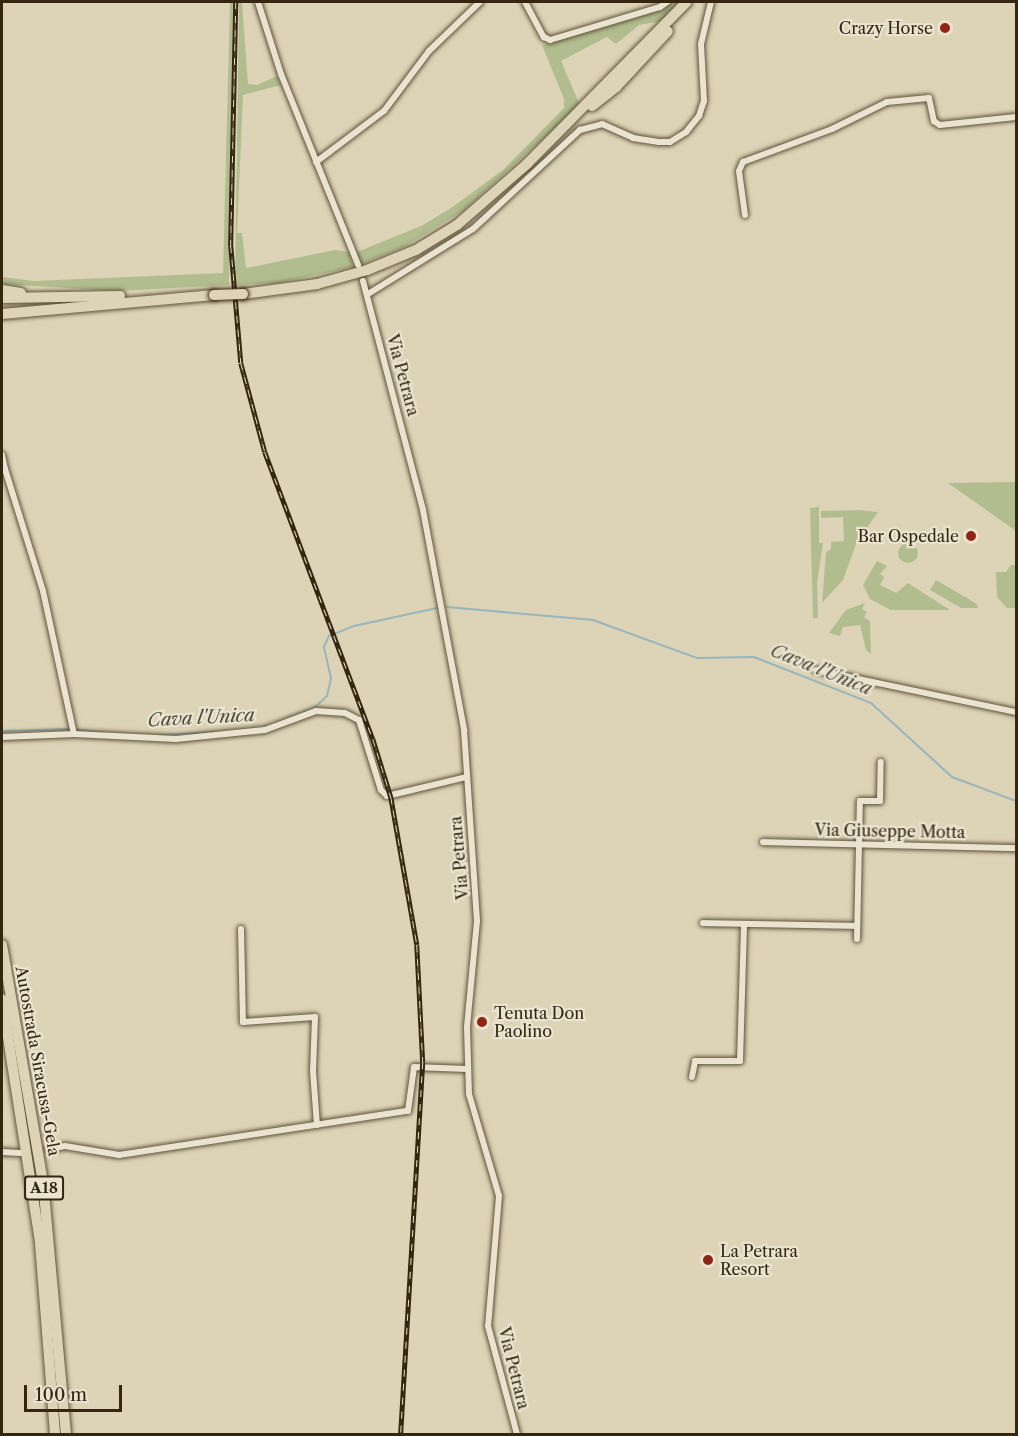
<!DOCTYPE html>
<style>
body{margin:0}
#map{position:relative;width:1018px;height:1436px;overflow:hidden;background:#ddd4b7;font-family:"Libre Caslon Text",serif}
div>[style]{position:absolute}
.green>*{inset:0;background:#b1bd8e}
.round{border-radius:50%}
.stream>*{height:2px;margin:-1px;padding:0 1px;transform-origin:1px;border-radius:1px;background:#99b5bb}
.street-tunnel>*{height:6px;margin-top:-3px;transform-origin:0;background:repeating-linear-gradient(90deg,#bbb195 0 6px,transparent 0 9px)}
.roads{filter:drop-shadow(0 0 2px #5f5239) drop-shadow(0 0 2px #5f5239)}
.street>*{height:6px;margin:-3px;padding:0 3px;transform-origin:3px;border-radius:3px;background:#e9e3d0}
.highway>*{height:10px;margin:-5px;padding:0 5px;transform-origin:5px;border-radius:5px;background:#ddd4b7}
.rail>*{height:4.5px;margin-top:-2.25px;transform-origin:0;background:repeating-linear-gradient(90deg,#e9e3d0 0 7px,#35260f 0 14px);box-sizing:border-box;border-block:2px solid #35260f}
.bridges{filter:drop-shadow(0 0 2px #35260f) drop-shadow(0 0 2px #35260f)}
.highway-bridge>*{height:10px;margin:-5px;padding:0 5px;transform-origin:5px;border-radius:5px;background:#ddd4b7}
.dots>*{width:16px;height:16px;translate:-50% -50%;box-sizing:border-box;border:3px solid #e9e3d0;border-radius:50%}
span{translate:-50% -50%;white-space:nowrap;text-align:center;line-height:1.15;-webkit-text-stroke:4.5px #e9e3d0;paint-order:stroke}
.shield-label span{padding:2px 4px;background:#e9e3d0;border:2px solid;border-radius:4px;-webkit-text-stroke-width:0}
.shield-label{font-size:15px;color:#35260f;font-weight:700}
.poi-label{font-size:16px;color:#35260f}
.right{translate:-100% -50%;text-align:right}
.left{translate:0 -50%;text-align:left}
.street-label{font-size:16px;color:#35260f}
.water-label{font-size:18px;color:#4e4a3a;font-style:italic}
.frame{position:absolute;inset:0;border:3px solid #35260f;pointer-events:none}
.scale{position:absolute;left:24px;top:1385px;width:98px;height:27px;box-sizing:border-box;border:3px solid #35260f;border-top:0;padding-left:8px;font-size:18px;line-height:21px;white-space:nowrap;color:#35260f;-webkit-text-stroke:4px #e9e3d0;paint-order:stroke}
</style>
<div id="map">
<div class="green">
<div style="clip-path:polygon(234px 2px,229px 285px,117px 291px,2px 284px,2px 277px,34px 281px,223px 273px,230px 3px)"></div>
<div style="clip-path:polygon(239px 2px,242px 2px,248px 84px,257px 85px,277px 76px,281px 85px,243px 95px,237px 233px,242px 233px,246px 268px,335px 250px,349px 252px,353px 267px,278px 283px,235px 285px)"></div>
<div style="clip-path:polygon(671px 2px,683px 2px,662px 21px,639px 25px,616px 44px,607px 37px,561px 61px,580px 105px,464px 210px,404px 247px,361px 264px,357px 252px,421px 226px,451px 208px,503px 170px,564px 108px,564px 99px,542px 45px,656px 12px)"></div>
<div style="clip-path:polygon(1016px 482px,1016px 531px,948px 483px)"></div>
<div style="clip-path:polygon(819px 507px,819px 543px,823px 543px,817px 583px,818px 618px,813px 618px,810px 508px)"></div>
<div style="clip-path:polygon(858px 510px,878px 512px,856px 544px,843px 580px,822px 603px,826px 552px,831px 549px,831px 542px,844px 541px,843px 517px,821px 518px,821px 511px)"></div>
<div class="round" style="left:898px;top:543px;width:20px;height:20px"></div>
<div style="clip-path:polygon(877px 561px,887px 566px,880px 574px,884px 577px,880px 585px,896px 593px,908px 583px,950px 610px,891px 610px,870px 599px,863px 585px)"></div>
<div style="clip-path:polygon(1011px 565px,1016px 565px,1016px 608px,1007px 608px,997px 597px,996px 572px,1006px 572px)"></div>
<div style="clip-path:polygon(936px 580px,977px 604px,978px 608px,961px 608px,930px 590px)"></div>
<div style="clip-path:polygon(865px 603px,862px 609px,867px 612px,864px 617px,870px 621px,871px 654px,866px 650px,860px 625px,843px 627px,840px 636px,829px 633px,846px 610px)"></div>
</div>
<div class="stream">
<div style="left:447px;top:607px;width:147px;rotate:5.1deg"></div>
<div style="left:593px;top:620px;width:111px;rotate:20.1deg"></div>
<div style="left:697px;top:658px;width:57px;rotate:-1deg"></div>
<div style="left:754px;top:657px;width:126px;rotate:21.5deg"></div>
<div style="left:871px;top:703px;width:110px;rotate:42.4deg"></div>
<div style="left:952px;top:777px;width:68px;rotate:20.6deg"></div>
<div style="left:276px;top:723px;width:40px;rotate:-21deg"></div>
<div style="left:313px;top:709px;width:19px;rotate:-43deg"></div>
<div style="left:327px;top:696px;width:18px;rotate:-77deg"></div>
<div style="left:331px;top:678px;width:32px;rotate:-103deg"></div>
<div style="left:324px;top:647px;width:12px;rotate:-66deg"></div>
<div style="left:329px;top:636px;width:27px;rotate:-22deg"></div>
<div style="left:354px;top:626px;width:85px;rotate:-12.2deg"></div>
<div style="left:2px;top:731px;width:71px;rotate:-1.6deg"></div>
<div style="left:73px;top:729px;width:33px;rotate:7deg"></div>
<div style="left:160px;top:735px;width:54px;rotate:-3.2deg"></div>
</div>
<div class="street-tunnel">
<div style="left:24px;top:1152px;width:26px;rotate:-7deg"></div>
</div>
<div class="roads">
<div class="street">
<div style="left:258px;top:2px;width:76px;rotate:72.3deg"></div>
<div style="left:281px;top:74px;width:206px;rotate:68deg"></div>
<div style="left:525px;top:2px;width:40px;rotate:62deg"></div>
<div style="left:544px;top:37px;width:7px;rotate:27deg"></div>
<div style="left:550px;top:40px;width:115px;rotate:-16.7deg"></div>
<div style="left:660px;top:7px;width:9px;rotate:-36deg"></div>
<div style="left:316px;top:162px;width:85px;rotate:-36.9deg"></div>
<div style="left:384px;top:111px;width:75px;rotate:-53.1deg"></div>
<div style="left:429px;top:51px;width:71px;rotate:-43.9deg"></div>
<div style="left:745px;top:215px;width:44px;rotate:-97.8deg"></div>
<div style="left:739px;top:171px;width:10px;rotate:-66deg"></div>
<div style="left:743px;top:162px;width:95px;rotate:-20.3deg"></div>
<div style="left:832px;top:129px;width:61px;rotate:-26.1deg"></div>
<div style="left:887px;top:102px;width:42px;rotate:-5.4deg"></div>
<div style="left:929px;top:98px;width:24px;rotate:78deg"></div>
<div style="left:934px;top:121px;width:7px;rotate:34deg"></div>
<div style="left:940px;top:125px;width:76px;rotate:-6deg"></div>
<div style="left:363px;top:281px;width:237px;rotate:75.3deg"></div>
<div style="left:423px;top:510px;width:224px;rotate:79.4deg"></div>
<div style="left:464px;top:730px;width:191px;rotate:86.1deg"></div>
<div style="left:477px;top:921px;width:106px;rotate:95.4deg"></div>
<div style="left:467px;top:1027px;width:67px;rotate:88.3deg"></div>
<div style="left:469px;top:1094px;width:106px;rotate:73.6deg"></div>
<div style="left:499px;top:1196px;width:130px;rotate:94.8deg"></div>
<div style="left:488px;top:1326px;width:112px;rotate:75deg"></div>
<div style="left:368px;top:294px;width:123px;rotate:-31.8deg"></div>
<div style="left:473px;top:229px;width:146px;rotate:-42.8deg"></div>
<div style="left:580px;top:130px;width:23px;rotate:-15deg"></div>
<div style="left:602px;top:124px;width:34px;rotate:24deg"></div>
<div style="left:633px;top:138px;width:26px;rotate:9deg"></div>
<div style="left:659px;top:142px;width:11px"></div>
<div style="left:670px;top:142px;width:19px;rotate:-32deg"></div>
<div style="left:686px;top:132px;width:21px;rotate:-51deg"></div>
<div style="left:699px;top:116px;width:16px;rotate:-72deg"></div>
<div style="left:704px;top:101px;width:57px;rotate:-93deg"></div>
<div style="left:701px;top:44px;width:43px;rotate:-76.6deg"></div>
<div style="left:2px;top:455px;width:14px;rotate:78deg"></div>
<div style="left:2px;top:469px;width:3px"></div>
<div style="left:5px;top:469px;width:128px;rotate:72.7deg"></div>
<div style="left:43px;top:591px;width:146px;rotate:77.8deg"></div>
<div style="left:816px;top:670px;width:204px;rotate:11.9deg"></div>
<div style="left:2px;top:737px;width:72px;rotate:-2.4deg"></div>
<div style="left:74px;top:734px;width:102px;rotate:2.8deg"></div>
<div style="left:176px;top:739px;width:89px;rotate:-5.8deg"></div>
<div style="left:265px;top:730px;width:54px;rotate:-20.4deg"></div>
<div style="left:316px;top:711px;width:29px;rotate:4deg"></div>
<div style="left:345px;top:713px;width:16px;rotate:27deg"></div>
<div style="left:359px;top:720px;width:73px;rotate:72.6deg"></div>
<div style="left:381px;top:790px;width:8px;rotate:45deg"></div>
<div style="left:387px;top:796px;width:81px;rotate:-13.5deg"></div>
<div style="left:763px;top:842px;width:253px;rotate:1.4deg"></div>
<div style="left:703px;top:923px;width:154px;rotate:1.1deg"></div>
<div style="left:241px;top:929px;width:93px;rotate:88.8deg"></div>
<div style="left:243px;top:1022px;width:72px;rotate:-4deg"></div>
<div style="left:315px;top:1017px;width:54px;rotate:92.1deg"></div>
<div style="left:313px;top:1071px;width:54px;rotate:85.8deg"></div>
<div style="left:857px;top:939px;width:138px;rotate:-88.8deg"></div>
<div style="left:860px;top:801px;width:20px"></div>
<div style="left:880px;top:801px;width:39px;rotate:-89deg"></div>
<div style="left:692px;top:1077px;width:16px;rotate:-79deg"></div>
<div style="left:695px;top:1061px;width:45px"></div>
<div style="left:740px;top:1061px;width:137px;rotate:-88.3deg"></div>
<div style="left:50px;top:1149px;width:15px;rotate:-11deg"></div>
<div style="left:65px;top:1146px;width:55px;rotate:9.5deg"></div>
<div style="left:119px;top:1155px;width:292px;rotate:-8.7deg"></div>
<div style="left:408px;top:1111px;width:44px;rotate:-82.2deg"></div>
<div style="left:414px;top:1067px;width:53px;rotate:2.2deg"></div>
<div style="left:2px;top:1152px;width:18px;rotate:3deg"></div>
</div>
<div class="highway">
<div style="left:592px;top:106px;width:31px;rotate:-38deg"></div>
<div style="left:616px;top:87px;width:76px;rotate:-47.1deg"></div>
<div style="left:2px;top:290px;width:19px;rotate:9deg"></div>
<div style="left:243px;top:294px;width:75px;rotate:-7.7deg"></div>
<div style="left:317px;top:284px;width:52px;rotate:-15.6deg"></div>
<div style="left:367px;top:270px;width:53px;rotate:-22.2deg"></div>
<div style="left:416px;top:250px;width:48px;rotate:-31.4deg"></div>
<div style="left:457px;top:225px;width:94px;rotate:-41.1deg"></div>
<div style="left:528px;top:163px;width:226px;rotate:-45.4deg"></div>
<div style="left:2px;top:298px;width:118px;rotate:-1deg"></div>
<div style="left:2px;top:314px;width:213px;rotate:-5.1deg"></div>
<div style="left:2px;top:945px;width:241px;rotate:80.2deg"></div>
<div style="left:43px;top:1182px;width:253px;rotate:84.8deg"></div>
<div style="left:2px;top:999px;width:247px;rotate:81.1deg"></div>
<div style="left:40px;top:1243px;width:192px;rotate:85.5deg"></div>
</div>
</div>
<div class="rail">
<div style="left:236px;top:2px;width:244px;rotate:91.2deg"></div>
<div style="left:231px;top:246px;width:117px;rotate:85.1deg"></div>
<div style="left:241px;top:363px;width:92px;rotate:74.9deg"></div>
<div style="left:265px;top:452px;width:307px;rotate:69.4deg"></div>
<div style="left:373px;top:739px;width:61px;rotate:72.8deg"></div>
<div style="left:391px;top:797px;width:150px;rotate:80deg"></div>
<div style="left:417px;top:945px;width:117px;rotate:87.1deg"></div>
<div style="left:423px;top:1062px;width:373px;rotate:93.4deg"></div>
</div>
<div class="bridges">
<div class="highway-bridge">
<div style="left:214px;top:295px;width:29px;rotate:-2deg"></div>
</div>
</div>
<div class="dots">
<div style="left:945px;top:28px;background:#8f2418"></div>
<div style="left:971px;top:536px;background:#8f2418"></div>
<div style="left:482px;top:1022px;background:#8f2418"></div>
<div style="left:708px;top:1260px;background:#8f2418"></div>
</div>
<div class="shield-label">
<span style="left:44px;top:1188px">A18</span>
</div>
<div class="poi-label">
<span class="right" style="left:933px;top:28px">Crazy Horse</span>
<span class="right" style="left:959px;top:536px">Bar Ospedale</span>
<span class="left" style="left:494px;top:1022px">Tenuta Don<br>Paolino</span>
<span class="left" style="left:720px;top:1260px">La Petrara<br>Resort</span>
</div>
<div class="street-label">
<span style="left:403px;top:375px;rotate:75deg">Via Petrara</span>
<span style="left:890px;top:831px;rotate:1deg">Via Giuseppe Motta</span>
<span style="left:459px;top:858px;rotate:-95deg">Via Petrara</span>
<span style="left:38px;top:1061px;rotate:80deg">Autostrada Siracusa-Gela</span>
<span style="left:514px;top:1368px;rotate:76deg">Via Petrara</span>
</div>
<div class="water-label">
<span style="left:821px;top:670px;rotate:22deg">Cava l'Unica</span>
<span style="left:201px;top:718px;rotate:-3deg">Cava l'Unica</span>
</div>
<div class="frame"></div>
<div class="scale">100 m</div>
</div>
